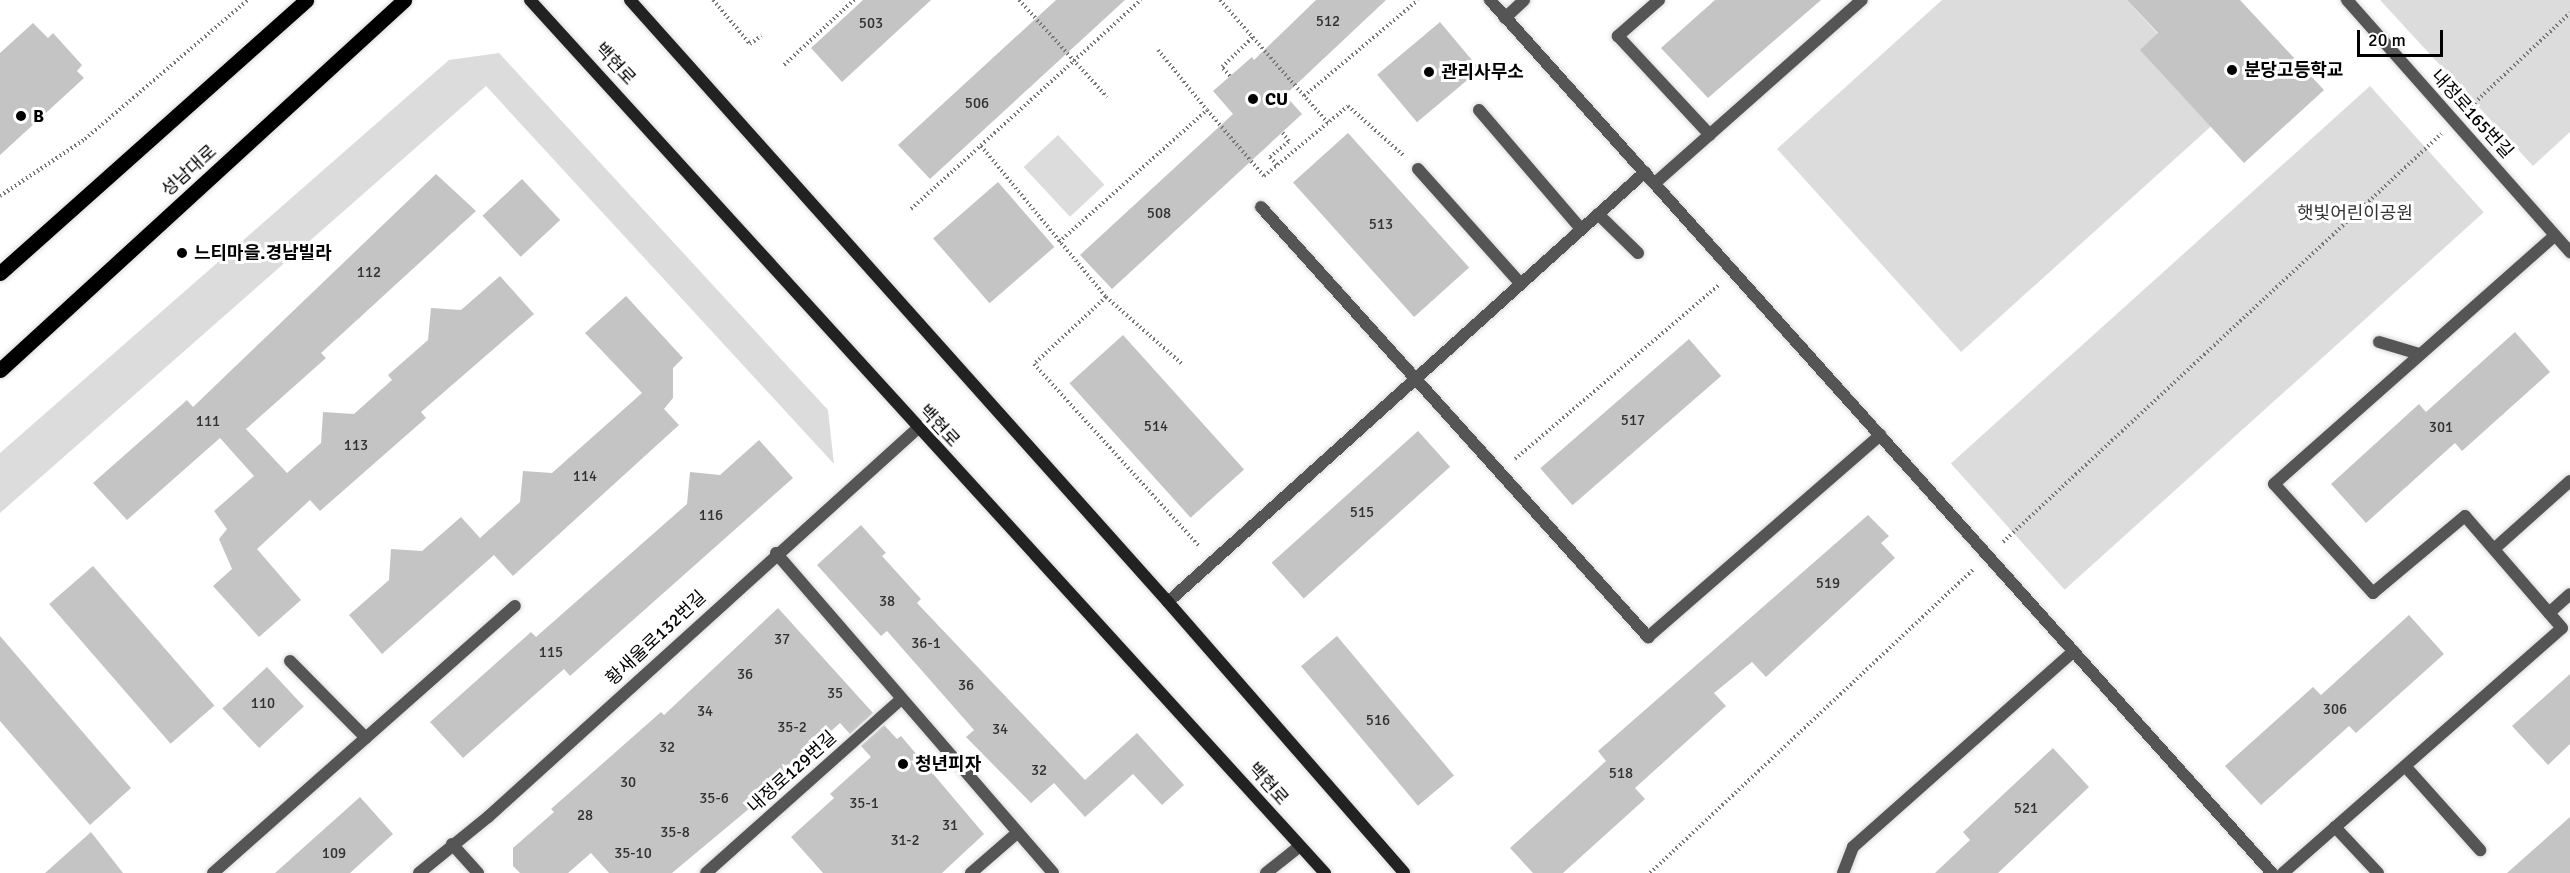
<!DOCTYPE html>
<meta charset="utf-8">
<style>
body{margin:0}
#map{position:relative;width:2570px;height:873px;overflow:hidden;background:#fff;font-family:Signika,"Noto Sans KR",sans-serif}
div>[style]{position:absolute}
.green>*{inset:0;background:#dcdcdc;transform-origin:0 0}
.building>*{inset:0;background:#c4c4c4;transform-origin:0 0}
.path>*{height:4px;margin-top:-2px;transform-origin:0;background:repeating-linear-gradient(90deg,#777 0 1.5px,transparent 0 4.5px)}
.roads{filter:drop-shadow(0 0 2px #dbdbdb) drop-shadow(0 0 2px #dbdbdb)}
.service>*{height:12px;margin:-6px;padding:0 6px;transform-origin:6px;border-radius:6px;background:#555}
.minor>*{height:12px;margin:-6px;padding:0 6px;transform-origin:6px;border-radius:6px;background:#555}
.tertiary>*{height:12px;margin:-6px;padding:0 6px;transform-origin:6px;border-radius:6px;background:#555}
.secondary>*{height:12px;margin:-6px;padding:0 6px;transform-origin:6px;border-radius:6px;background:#222}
.primary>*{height:15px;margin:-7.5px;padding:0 7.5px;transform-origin:7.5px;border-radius:7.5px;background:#000}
.dots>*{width:16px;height:16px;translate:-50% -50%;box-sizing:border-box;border:3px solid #fff;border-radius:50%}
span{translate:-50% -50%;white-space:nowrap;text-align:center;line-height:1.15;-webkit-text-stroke:6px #fff;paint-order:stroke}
.number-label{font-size:15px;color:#313131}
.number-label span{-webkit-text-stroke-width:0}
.street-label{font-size:18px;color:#000}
.poi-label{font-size:18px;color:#000;font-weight:700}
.left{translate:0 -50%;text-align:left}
.park-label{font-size:18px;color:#333}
.scale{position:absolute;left:2357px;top:30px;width:86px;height:27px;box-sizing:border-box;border:3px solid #000;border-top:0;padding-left:8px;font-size:18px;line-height:21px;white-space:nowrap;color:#000;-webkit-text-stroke:4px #fff;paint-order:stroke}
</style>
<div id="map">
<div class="green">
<div style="clip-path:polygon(1942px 0,2127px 0,2228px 111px,1961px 352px,1777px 149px)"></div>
<div style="clip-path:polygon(2380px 0,2570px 0,2570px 132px,2533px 166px)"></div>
<div style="clip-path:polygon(499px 53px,828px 410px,834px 464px,486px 86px,0 513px,0 453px,449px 60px)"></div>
<div style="left:2370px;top:86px;width:170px;height:564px;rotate:48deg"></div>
<div style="left:1058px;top:135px;width:68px;height:47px;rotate:47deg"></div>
</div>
<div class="building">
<div style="clip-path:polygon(863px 0,931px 0,842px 82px,811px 48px)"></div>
<div style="clip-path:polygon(1056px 0,1125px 0,930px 179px,898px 145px)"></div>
<div style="clip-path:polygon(1316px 0,1386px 0,1285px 95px,1302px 114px,1112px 289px,1080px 255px,1233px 114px,1213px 91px,1252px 57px,1254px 60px)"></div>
<div style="clip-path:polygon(1715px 0,1821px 0,1708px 98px,1661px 48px)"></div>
<div style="clip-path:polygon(2127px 0,2240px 0,2324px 90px,2244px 163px,2140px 50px,2158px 33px)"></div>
<div style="left:1440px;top:22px;width:62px;height:82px;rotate:50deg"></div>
<div style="clip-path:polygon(33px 23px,48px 38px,53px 33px,82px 65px,77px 71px,84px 78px,0 155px,0 53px)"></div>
<div style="left:1348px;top:133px;width:181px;height:74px;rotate:48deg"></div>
<div style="clip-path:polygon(436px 174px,476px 211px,321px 353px,326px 358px,246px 429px,287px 473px,321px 443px,323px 412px,354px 414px,392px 380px,388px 375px,428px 340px,431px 308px,461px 310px,500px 276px,534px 314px,421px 412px,426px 418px,320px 511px,310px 500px,257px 549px,301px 600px,259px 637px,213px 586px,232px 569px,219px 539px,227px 529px,214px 511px,254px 476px,220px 438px,127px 520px,93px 483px,187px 400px,193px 407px)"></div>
<div style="left:522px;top:179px;width:56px;height:54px;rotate:47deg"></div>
<div style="left:998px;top:182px;width:86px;height:86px;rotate:49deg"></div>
<div style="clip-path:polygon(626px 296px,683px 358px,673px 368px,673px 398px,664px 409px,679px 425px,513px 576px,494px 555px,382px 654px,349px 615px,389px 580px,391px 549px,422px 551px,461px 517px,480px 538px,520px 502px,523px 471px,552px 473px,642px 393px,585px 333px)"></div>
<div style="clip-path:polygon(2515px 332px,2550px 372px,2462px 451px,2455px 443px,2366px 523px,2331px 484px,2419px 404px,2426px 412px)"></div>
<div style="left:1123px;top:335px;width:181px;height:72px;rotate:48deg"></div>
<div style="left:1689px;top:339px;width:49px;height:197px;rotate:49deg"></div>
<div style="left:1418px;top:431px;width:48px;height:197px;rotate:48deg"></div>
<div style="clip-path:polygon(759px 440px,793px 478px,570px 676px,564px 669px,463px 758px,430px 722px,531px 632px,536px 637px,687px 504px,690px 472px,720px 475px)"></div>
<div style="clip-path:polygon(1868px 515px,1889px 536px,1881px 543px,1895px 558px,1766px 677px,1752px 662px,1714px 693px,1726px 706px,1635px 788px,1645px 799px,1563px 873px,1533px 873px,1510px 848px,1606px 761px,1598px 751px)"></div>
<div style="clip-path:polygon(861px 525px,886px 553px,882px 556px,921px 599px,917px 603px,1085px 780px,1137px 733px,1184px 785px,1162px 805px,1133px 774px,1085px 817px,1054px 783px,1031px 803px,966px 737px,974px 730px,887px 631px,881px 636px,817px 565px)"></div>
<div style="left:93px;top:566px;width:185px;height:58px;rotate:49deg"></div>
<div style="clip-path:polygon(778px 608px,873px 713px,850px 734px,840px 723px,783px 774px,787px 777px,672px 873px,609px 873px,591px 853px,568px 873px,520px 873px,513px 866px,513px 848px,554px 812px,551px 809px,661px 712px,664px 715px)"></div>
<div style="clip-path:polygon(2409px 615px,2444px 654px,2356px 733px,2349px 726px,2261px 805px,2225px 766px,2313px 687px,2321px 695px)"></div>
<div style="clip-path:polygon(0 636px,131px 788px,90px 825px,0 721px)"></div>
<div style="left:1337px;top:636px;width:182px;height:47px;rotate:50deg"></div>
<div style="left:267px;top:667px;width:54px;height:61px;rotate:47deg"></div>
<div style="clip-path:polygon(2570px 674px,2570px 744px,2548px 765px,2512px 726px)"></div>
<div style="clip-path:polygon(884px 725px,897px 739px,901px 736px,984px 834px,942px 873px,823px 873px,791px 837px,834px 798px,830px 794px,871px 757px,861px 746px)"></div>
<div style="clip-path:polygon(2053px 748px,2089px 787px,1998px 873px,1935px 873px,1970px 840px,1963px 832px)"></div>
<div style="clip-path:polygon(360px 797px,393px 834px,350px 873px,275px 873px)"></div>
<div style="clip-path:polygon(2570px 817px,2570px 873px,2507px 873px)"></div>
<div style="clip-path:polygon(91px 832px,123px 873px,45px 873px)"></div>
</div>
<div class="path">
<div style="left:713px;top:0;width:57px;rotate:49.9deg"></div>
<div style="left:750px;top:44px;width:14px;rotate:-36deg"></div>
<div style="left:1019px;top:0;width:131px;rotate:47.8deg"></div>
<div style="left:1220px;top:0;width:164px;rotate:48.7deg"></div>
<div style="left:1158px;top:50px;width:77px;rotate:50.8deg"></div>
<div style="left:784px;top:65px;width:96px;rotate:-42.9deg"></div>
<div style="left:1230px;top:76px;width:12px;rotate:-132deg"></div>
<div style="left:1222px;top:67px;width:43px;rotate:-44.1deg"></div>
<div style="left:1304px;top:96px;width:149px;rotate:-40.1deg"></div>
<div style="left:2468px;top:109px;width:140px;rotate:-43.3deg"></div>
<div style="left:981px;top:146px;width:196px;rotate:50.4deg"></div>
<div style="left:1106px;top:297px;width:98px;rotate:137.1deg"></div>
<div style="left:1034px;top:364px;width:247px;rotate:47.8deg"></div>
<div style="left:1277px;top:165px;width:11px;rotate:-131deg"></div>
<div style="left:1270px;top:157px;width:25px;rotate:-40deg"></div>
<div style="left:1289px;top:141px;width:11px;rotate:-128deg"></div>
<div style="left:0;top:196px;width:102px;rotate:-33.8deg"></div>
<div style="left:85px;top:139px;width:214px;rotate:-40.5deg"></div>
<div style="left:911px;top:209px;width:311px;rotate:-42.3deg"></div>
<div style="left:1059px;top:242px;width:198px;rotate:-41.7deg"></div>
<div style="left:1207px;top:110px;width:87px;rotate:49.2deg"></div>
<div style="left:1264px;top:176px;width:109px;rotate:-39.8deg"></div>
<div style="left:1348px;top:106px;width:74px;rotate:41.7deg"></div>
<div style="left:1106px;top:297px;width:101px;rotate:41.4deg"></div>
<div style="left:1515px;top:459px;width:268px;rotate:-40.5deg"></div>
<div style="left:2003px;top:542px;width:599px;rotate:-42.97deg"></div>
<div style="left:1650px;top:873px;width:443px;rotate:-43.2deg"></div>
</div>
<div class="roads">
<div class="service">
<div style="left:1659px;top:0;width:55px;rotate:138.7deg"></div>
<div style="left:1618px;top:36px;width:135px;rotate:47.1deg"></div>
<div style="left:1505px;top:18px;width:26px;rotate:-43deg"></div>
<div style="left:1479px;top:110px;width:157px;rotate:49.4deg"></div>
<div style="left:1418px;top:169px;width:154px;rotate:48.2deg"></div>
<div style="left:1655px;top:183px;width:276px;rotate:-41.5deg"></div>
<div style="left:1598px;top:214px;width:56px;rotate:44.3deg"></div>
<div style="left:2379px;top:342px;width:42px;rotate:16.7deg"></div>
<div style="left:2494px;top:549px;width:102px;rotate:-41.8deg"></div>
<div style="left:2549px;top:613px;width:28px;rotate:-42deg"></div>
<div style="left:290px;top:661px;width:108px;rotate:45.4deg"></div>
<div style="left:2405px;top:766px;width:113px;rotate:48.2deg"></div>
<div style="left:2335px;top:827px;width:63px;rotate:46.9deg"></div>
<div style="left:213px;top:873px;width:403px;rotate:-41.5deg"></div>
<div style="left:706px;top:873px;width:261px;rotate:-41.7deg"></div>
<div style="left:971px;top:873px;width:61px;rotate:-41deg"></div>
<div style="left:1843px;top:873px;width:28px;rotate:-69deg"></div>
<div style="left:1853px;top:847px;width:295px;rotate:-41.6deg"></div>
<div style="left:2283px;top:873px;width:371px;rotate:-41.3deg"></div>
<div style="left:2562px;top:628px;width:148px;rotate:-130.9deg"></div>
<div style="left:2465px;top:516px;width:120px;rotate:140.1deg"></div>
<div style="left:2373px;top:593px;width:147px;rotate:-132.2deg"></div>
<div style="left:2274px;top:484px;width:375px;rotate:-41.5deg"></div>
</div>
<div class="minor">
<div style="left:1490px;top:0;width:1172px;rotate:48.15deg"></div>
<div style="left:2347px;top:0;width:337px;rotate:48.5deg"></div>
<div style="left:1261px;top:207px;width:579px;rotate:48.01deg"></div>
<div style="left:1648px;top:637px;width:308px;rotate:-41deg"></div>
<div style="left:776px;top:553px;width:423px;rotate:49.1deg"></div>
<div style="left:1168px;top:602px;width:642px;rotate:-42.03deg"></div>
<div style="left:452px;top:844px;width:39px;rotate:48deg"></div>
<div style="left:1266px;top:873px;width:43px;rotate:-38.5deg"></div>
</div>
<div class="tertiary">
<div style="left:419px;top:873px;width:89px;rotate:-39.1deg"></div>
<div style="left:488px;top:817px;width:578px;rotate:-42.13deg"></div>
</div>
<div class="secondary">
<div style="left:530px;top:0;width:1181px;rotate:47.68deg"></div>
<div style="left:630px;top:0;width:807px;rotate:48.21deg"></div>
<div style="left:1168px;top:602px;width:359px;rotate:48.9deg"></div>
</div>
<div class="primary">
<div style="left:0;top:273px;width:410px;rotate:-41.7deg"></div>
<div style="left:0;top:370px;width:548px;rotate:-42.48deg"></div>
</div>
</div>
<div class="dots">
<div style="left:2232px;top:70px;background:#000"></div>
<div style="left:1429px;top:72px;background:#000"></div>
<div style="left:1253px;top:99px;background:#000"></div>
<div style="left:21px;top:116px;background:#000"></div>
<div style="left:182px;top:253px;background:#000"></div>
<div style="left:903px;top:764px;background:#000"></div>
</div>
<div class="number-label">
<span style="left:1328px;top:22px">512</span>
<span style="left:871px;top:24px">503</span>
<span style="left:977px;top:104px">506</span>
<span style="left:1159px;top:214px">508</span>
<span style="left:1381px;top:225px">513</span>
<span style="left:369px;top:273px">112</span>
<span style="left:1633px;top:421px">517</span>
<span style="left:208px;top:422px">111</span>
<span style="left:1156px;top:427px">514</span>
<span style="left:2441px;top:428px">301</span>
<span style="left:356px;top:446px">113</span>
<span style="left:585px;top:477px">114</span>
<span style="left:1362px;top:513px">515</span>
<span style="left:711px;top:516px">116</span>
<span style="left:1828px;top:584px">519</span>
<span style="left:887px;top:602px">38</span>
<span style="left:782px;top:640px">37</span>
<span style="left:926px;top:644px">36-1</span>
<span style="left:551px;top:653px">115</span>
<span style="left:745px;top:675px">36</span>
<span style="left:966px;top:686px">36</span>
<span style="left:835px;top:694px">35</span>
<span style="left:263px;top:704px">110</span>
<span style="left:2335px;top:710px">306</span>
<span style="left:705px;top:712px">34</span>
<span style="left:1378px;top:721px">516</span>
<span style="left:792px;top:728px">35-2</span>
<span style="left:1000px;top:730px">34</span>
<span style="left:667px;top:748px">32</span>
<span style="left:1039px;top:771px">32</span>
<span style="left:1621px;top:774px">518</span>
<span style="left:628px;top:783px">30</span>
<span style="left:714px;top:799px">35-6</span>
<span style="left:864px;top:804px">35-1</span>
<span style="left:2026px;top:809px">521</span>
<span style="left:585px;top:816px">28</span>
<span style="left:950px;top:826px">31</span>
<span style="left:675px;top:833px">35-8</span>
<span style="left:905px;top:841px">31-2</span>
<span style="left:334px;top:854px">109</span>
<span style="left:633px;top:854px">35-10</span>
</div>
<div class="street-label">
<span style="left:615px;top:64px;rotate:47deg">백현로</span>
<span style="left:2472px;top:114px;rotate:48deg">내정로165번길</span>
<span style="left:189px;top:171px;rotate:-42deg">성남대로</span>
<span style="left:939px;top:426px;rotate:47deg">백현로</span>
<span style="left:656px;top:638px;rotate:-43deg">황새울로132번길</span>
<span style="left:792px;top:772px;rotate:-42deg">내정로129번길</span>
<span style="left:1268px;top:784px;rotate:48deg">백현로</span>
</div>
<div class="poi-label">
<span class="left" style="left:2244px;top:70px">분당고등학교</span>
<span class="left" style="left:1441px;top:72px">관리사무소</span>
<span class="left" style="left:1265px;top:99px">CU</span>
<span class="left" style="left:33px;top:116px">B</span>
<span class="left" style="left:194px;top:253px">느티마을.경남빌라</span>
<span class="left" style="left:915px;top:764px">청년피자</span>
</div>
<div class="park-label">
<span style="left:2355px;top:213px">햇빛어린이공원</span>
</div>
<div class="scale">20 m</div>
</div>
